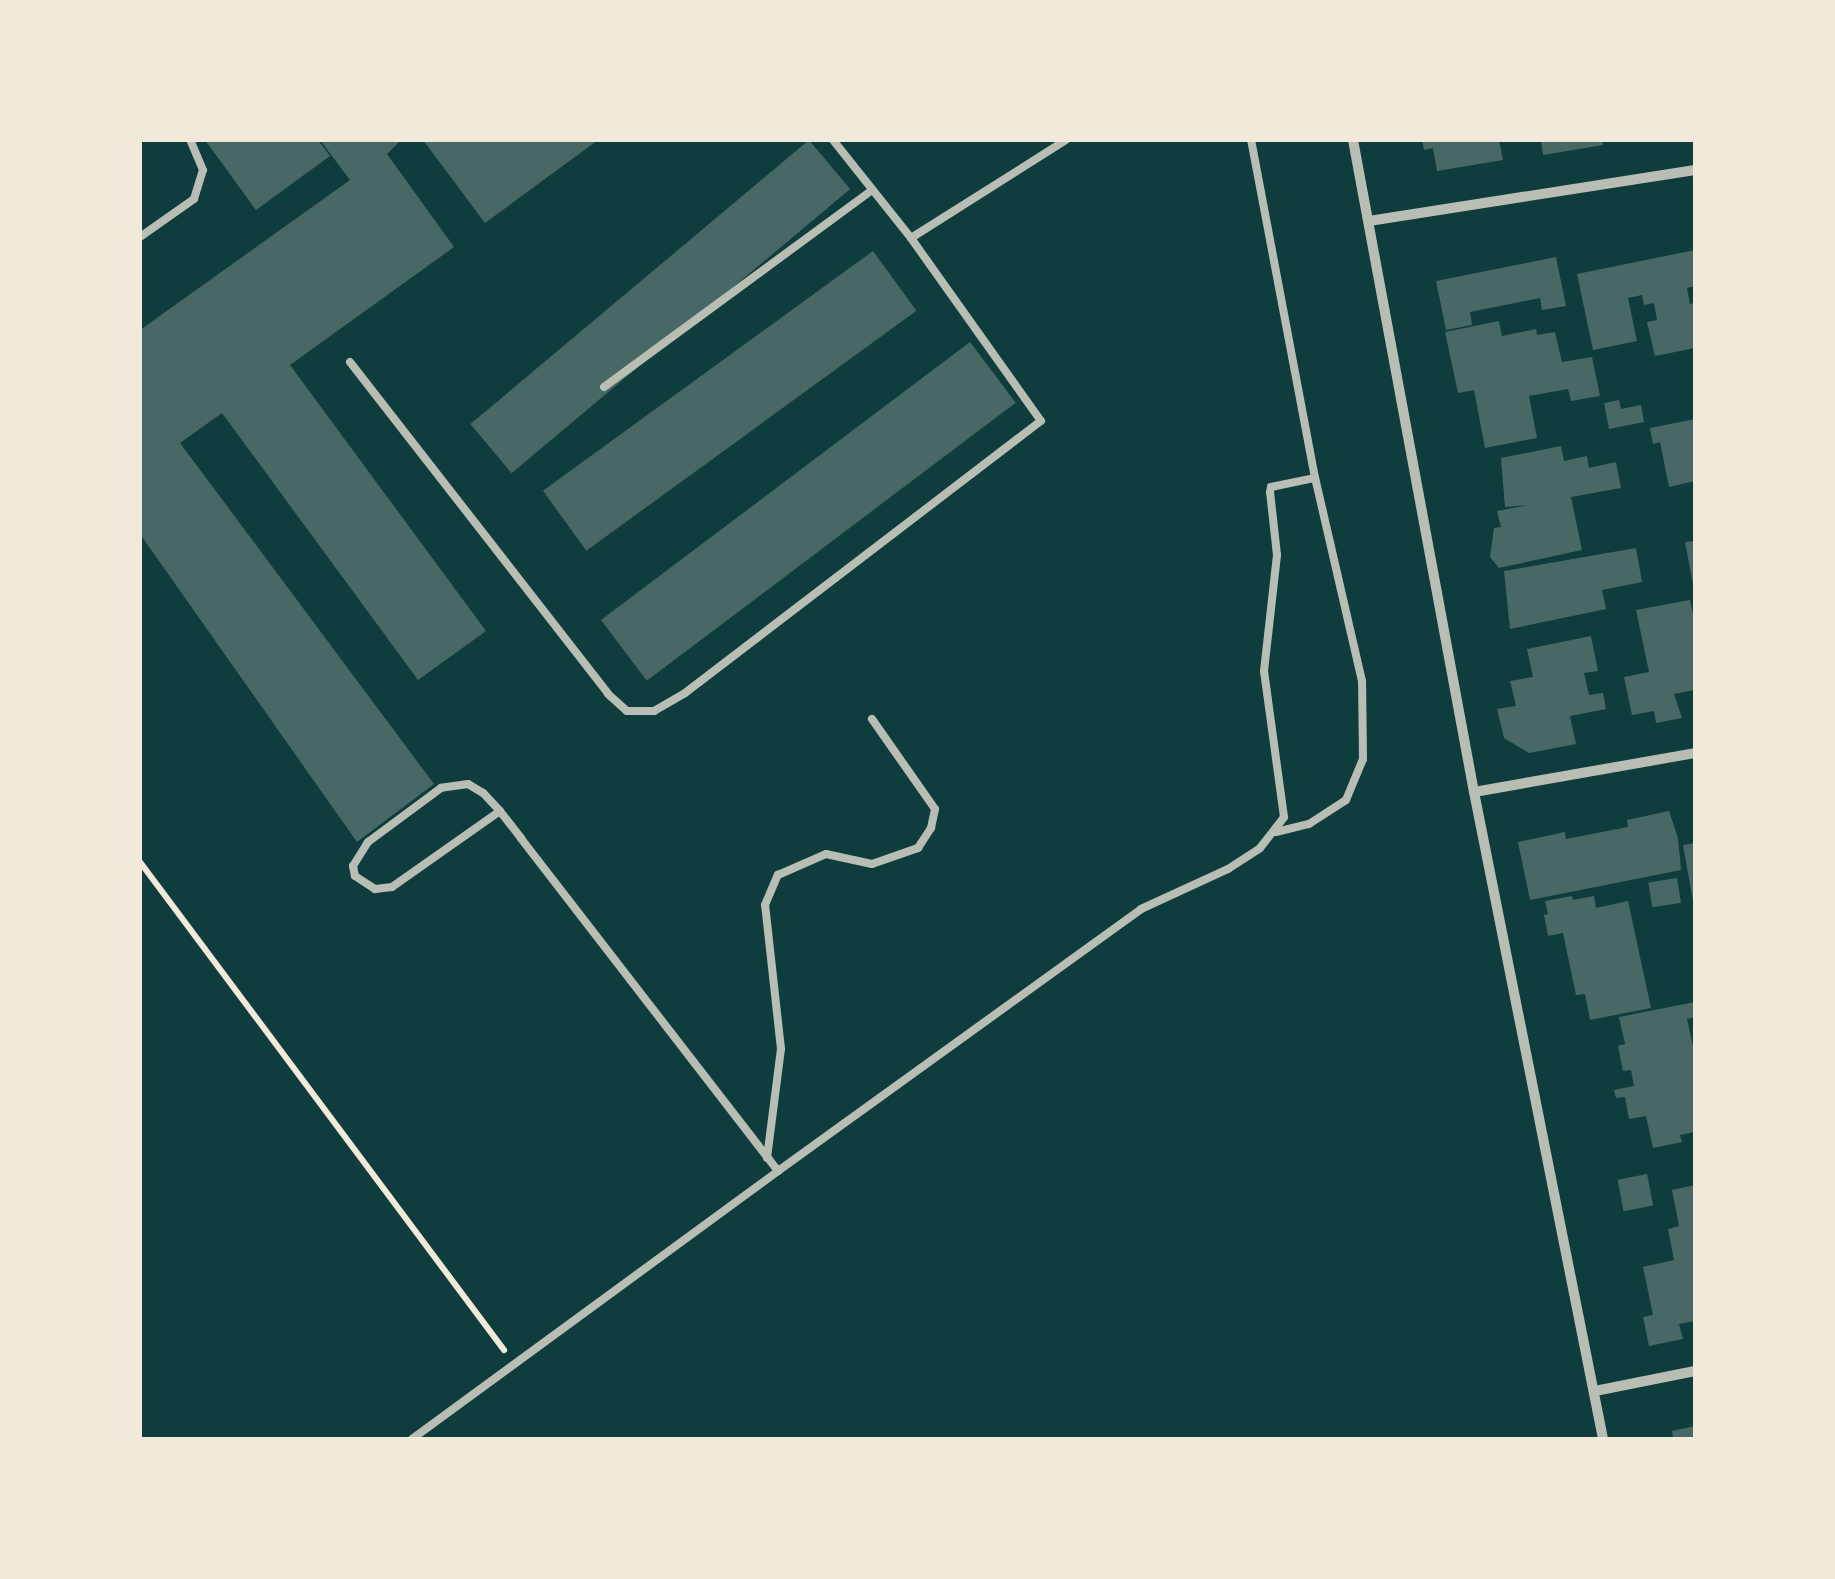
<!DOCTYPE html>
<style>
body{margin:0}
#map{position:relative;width:1835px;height:1579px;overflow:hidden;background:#0f3d3e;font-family:"Fira Sans Condensed",sans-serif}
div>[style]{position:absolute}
.building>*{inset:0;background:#486865;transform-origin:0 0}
.path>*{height:6px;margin:-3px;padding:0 3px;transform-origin:3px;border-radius:3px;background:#f1e9da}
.service>*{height:8px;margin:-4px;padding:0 4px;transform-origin:4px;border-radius:4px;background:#b8beb3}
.minor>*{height:10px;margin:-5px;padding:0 5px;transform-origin:5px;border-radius:5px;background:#b8beb3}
span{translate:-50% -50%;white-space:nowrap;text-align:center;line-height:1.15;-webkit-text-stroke:10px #f1e9da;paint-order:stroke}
.frame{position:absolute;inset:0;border:142px solid #f1e9da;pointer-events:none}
</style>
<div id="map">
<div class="building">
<div style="clip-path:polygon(205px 140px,318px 140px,330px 156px,256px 210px)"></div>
<div style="clip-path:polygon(320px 140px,401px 140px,387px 154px,454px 247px,290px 365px,486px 631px,418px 680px,222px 413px,180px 443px,434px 784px,357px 842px,140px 534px,140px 330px,350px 180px)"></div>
<div style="clip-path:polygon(423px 140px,598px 140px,485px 223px)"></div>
<div style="left:809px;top:140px;width:64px;height:442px;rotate:50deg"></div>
<div style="clip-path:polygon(1422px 140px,1499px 140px,1503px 160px,1437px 171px,1433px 148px,1424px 150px)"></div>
<div style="clip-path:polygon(1541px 140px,1602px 140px,1603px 145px,1543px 155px)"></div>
<div style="clip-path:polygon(1695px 250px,1695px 286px,1687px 288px,1690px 304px,1695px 303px,1695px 348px,1655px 356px,1647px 322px,1657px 320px,1654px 303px,1644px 305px,1642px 295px,1628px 298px,1637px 341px,1593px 350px,1577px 274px)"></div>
<div style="left:873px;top:251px;width:74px;height:408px;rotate:54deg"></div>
<div style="clip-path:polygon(1556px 257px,1566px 306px,1542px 310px,1540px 298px,1470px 312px,1472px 325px,1446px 330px,1436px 281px)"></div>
<div style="clip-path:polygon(1499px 321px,1502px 336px,1536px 329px,1537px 335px,1555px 332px,1562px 362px,1592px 357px,1600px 396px,1571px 401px,1568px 389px,1529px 396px,1537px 438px,1485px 448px,1474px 390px,1458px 393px,1445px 332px)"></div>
<div style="left:970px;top:342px;width:76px;height:462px;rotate:53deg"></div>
<div style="clip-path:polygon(1619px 400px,1621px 409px,1641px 405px,1644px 422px,1609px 429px,1604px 403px)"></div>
<div style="clip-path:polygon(1695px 419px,1695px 481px,1669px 487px,1660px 442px,1653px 444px,1650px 428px)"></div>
<div style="clip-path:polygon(1561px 446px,1564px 461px,1587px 456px,1589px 468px,1616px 462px,1621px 488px,1571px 497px,1582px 550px,1499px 568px,1490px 557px,1494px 528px,1501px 527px,1497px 511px,1529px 505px,1505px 507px,1501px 458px)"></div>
<div style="clip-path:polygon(1695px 541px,1695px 584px,1693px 584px,1685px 542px)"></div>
<div style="clip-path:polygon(1636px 548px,1642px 582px,1602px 590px,1606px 609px,1510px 629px,1504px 571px)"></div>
<div style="clip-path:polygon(1690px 600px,1695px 623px,1695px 690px,1674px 694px,1682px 718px,1656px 723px,1654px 711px,1632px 715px,1624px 677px,1649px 672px,1636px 610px)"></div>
<div style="clip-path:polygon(1591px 636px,1598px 671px,1584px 673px,1589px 695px,1603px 693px,1606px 709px,1570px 716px,1576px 744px,1529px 753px,1504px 738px,1497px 709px,1516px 706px,1510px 681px,1533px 677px,1527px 649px)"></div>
<div style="clip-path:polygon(1669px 811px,1678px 838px,1681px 870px,1530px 900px,1518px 842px,1565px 832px,1566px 839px,1628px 827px,1627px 820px)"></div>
<div style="clip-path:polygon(1695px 843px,1695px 901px,1693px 901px,1683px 845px)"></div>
<div style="left:1677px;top:878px;width:25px;height:29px;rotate:81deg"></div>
<div style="clip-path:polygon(1572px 896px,1573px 900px,1594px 896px,1596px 908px,1628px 901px,1651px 1008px,1590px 1020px,1585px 994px,1576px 995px,1563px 933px,1548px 936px,1544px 915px,1548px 914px,1545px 901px)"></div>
<div style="clip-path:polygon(1695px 1002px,1695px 1017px,1687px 1019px,1695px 1055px,1695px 1132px,1680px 1135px,1682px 1142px,1653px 1148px,1646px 1116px,1629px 1119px,1625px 1097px,1616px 1098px,1614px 1090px,1634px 1086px,1631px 1070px,1623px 1071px,1618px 1046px,1625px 1044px,1619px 1017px)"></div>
<div style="left:1647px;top:1174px;width:32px;height:30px;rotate:79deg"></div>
<div style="clip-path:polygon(1695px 1185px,1695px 1321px,1679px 1324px,1683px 1339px,1649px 1346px,1643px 1317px,1653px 1315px,1643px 1267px,1674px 1260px,1668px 1229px,1679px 1226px,1672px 1190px)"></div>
<div style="clip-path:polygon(1695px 1426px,1695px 1439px,1673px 1439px,1672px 1431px)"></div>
</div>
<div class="path">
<div style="left:140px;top:862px;width:609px;rotate:53.28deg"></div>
</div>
<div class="service">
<div style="left:833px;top:140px;width:125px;rotate:51.5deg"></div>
<div style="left:911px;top:238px;width:183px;rotate:-32.3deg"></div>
<div style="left:140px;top:237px;width:66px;rotate:-35.1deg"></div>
<div style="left:194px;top:199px;width:30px;rotate:-73deg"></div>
<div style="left:203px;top:170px;width:33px;rotate:-113deg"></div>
<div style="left:350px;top:362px;width:420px;rotate:52.1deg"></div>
<div style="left:608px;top:694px;width:25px;rotate:42deg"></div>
<div style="left:627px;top:711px;width:27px"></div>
<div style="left:654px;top:711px;width:36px;rotate:-30deg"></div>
<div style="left:685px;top:693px;width:448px;rotate:-37.4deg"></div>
<div style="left:1041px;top:421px;width:224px;rotate:-125.4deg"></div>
<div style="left:604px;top:387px;width:333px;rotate:-36.3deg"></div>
<div style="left:1276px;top:832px;width:34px;rotate:-14deg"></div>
<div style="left:1309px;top:824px;width:44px;rotate:-33deg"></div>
<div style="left:1346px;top:800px;width:44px;rotate:-67.5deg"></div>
<div style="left:1363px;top:759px;width:78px;rotate:-90.7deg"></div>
<div style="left:1362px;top:681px;width:208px;rotate:-103deg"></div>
<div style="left:767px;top:1158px;width:110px;rotate:-82.7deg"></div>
<div style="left:781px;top:1049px;width:145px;rotate:-96.3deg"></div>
<div style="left:765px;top:905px;width:33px;rotate:-67deg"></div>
<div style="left:778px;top:875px;width:52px;rotate:-23.6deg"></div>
<div style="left:826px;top:854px;width:47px;rotate:12.3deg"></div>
<div style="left:872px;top:864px;width:49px;rotate:-19.2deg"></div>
<div style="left:918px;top:848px;width:24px;rotate:-57deg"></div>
<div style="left:931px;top:828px;width:19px;rotate:-78deg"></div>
<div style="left:935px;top:809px;width:110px;rotate:-125deg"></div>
<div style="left:778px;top:1171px;width:448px;rotate:-35.8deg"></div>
<div style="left:1141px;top:909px;width:96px;rotate:-24.7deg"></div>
<div style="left:1228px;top:869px;width:38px;rotate:-33deg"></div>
<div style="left:1260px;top:848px;width:39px;rotate:-52deg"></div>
<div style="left:1284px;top:817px;width:147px;rotate:-97.8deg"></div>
<div style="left:1264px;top:671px;width:117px;rotate:-83.6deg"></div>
<div style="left:1277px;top:555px;width:63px;rotate:-96.3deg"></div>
<div style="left:1270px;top:492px;width:5px;rotate:-79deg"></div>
<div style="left:1271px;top:487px;width:45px;rotate:-11.6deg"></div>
<div style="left:1315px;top:478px;width:344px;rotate:-100.7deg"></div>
<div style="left:412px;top:1439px;width:454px;rotate:-36.2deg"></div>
<div style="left:778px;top:1171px;width:421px;rotate:-127.7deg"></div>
<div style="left:521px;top:838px;width:34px;rotate:-128deg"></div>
<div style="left:500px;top:811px;width:25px;rotate:-133deg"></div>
<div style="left:483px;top:793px;width:17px;rotate:-149deg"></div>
<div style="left:468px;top:784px;width:27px;rotate:172deg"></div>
<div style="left:441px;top:788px;width:91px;rotate:143.5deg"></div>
<div style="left:368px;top:842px;width:28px;rotate:122deg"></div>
<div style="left:353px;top:866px;width:10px;rotate:79deg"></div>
<div style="left:355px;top:876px;width:24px;rotate:33deg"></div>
<div style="left:375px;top:889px;width:17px;rotate:-7deg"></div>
<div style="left:392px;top:887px;width:132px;rotate:-35.1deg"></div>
</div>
<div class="minor">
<div style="left:1353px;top:140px;width:663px;rotate:79.49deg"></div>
<div style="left:1474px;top:792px;width:660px;rotate:78.72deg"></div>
<div style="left:1369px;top:221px;width:330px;rotate:-8.9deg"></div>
<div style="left:1474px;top:792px;width:224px;rotate:-10deg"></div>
<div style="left:1595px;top:1391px;width:102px;rotate:-11.3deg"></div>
</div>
<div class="frame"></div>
</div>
